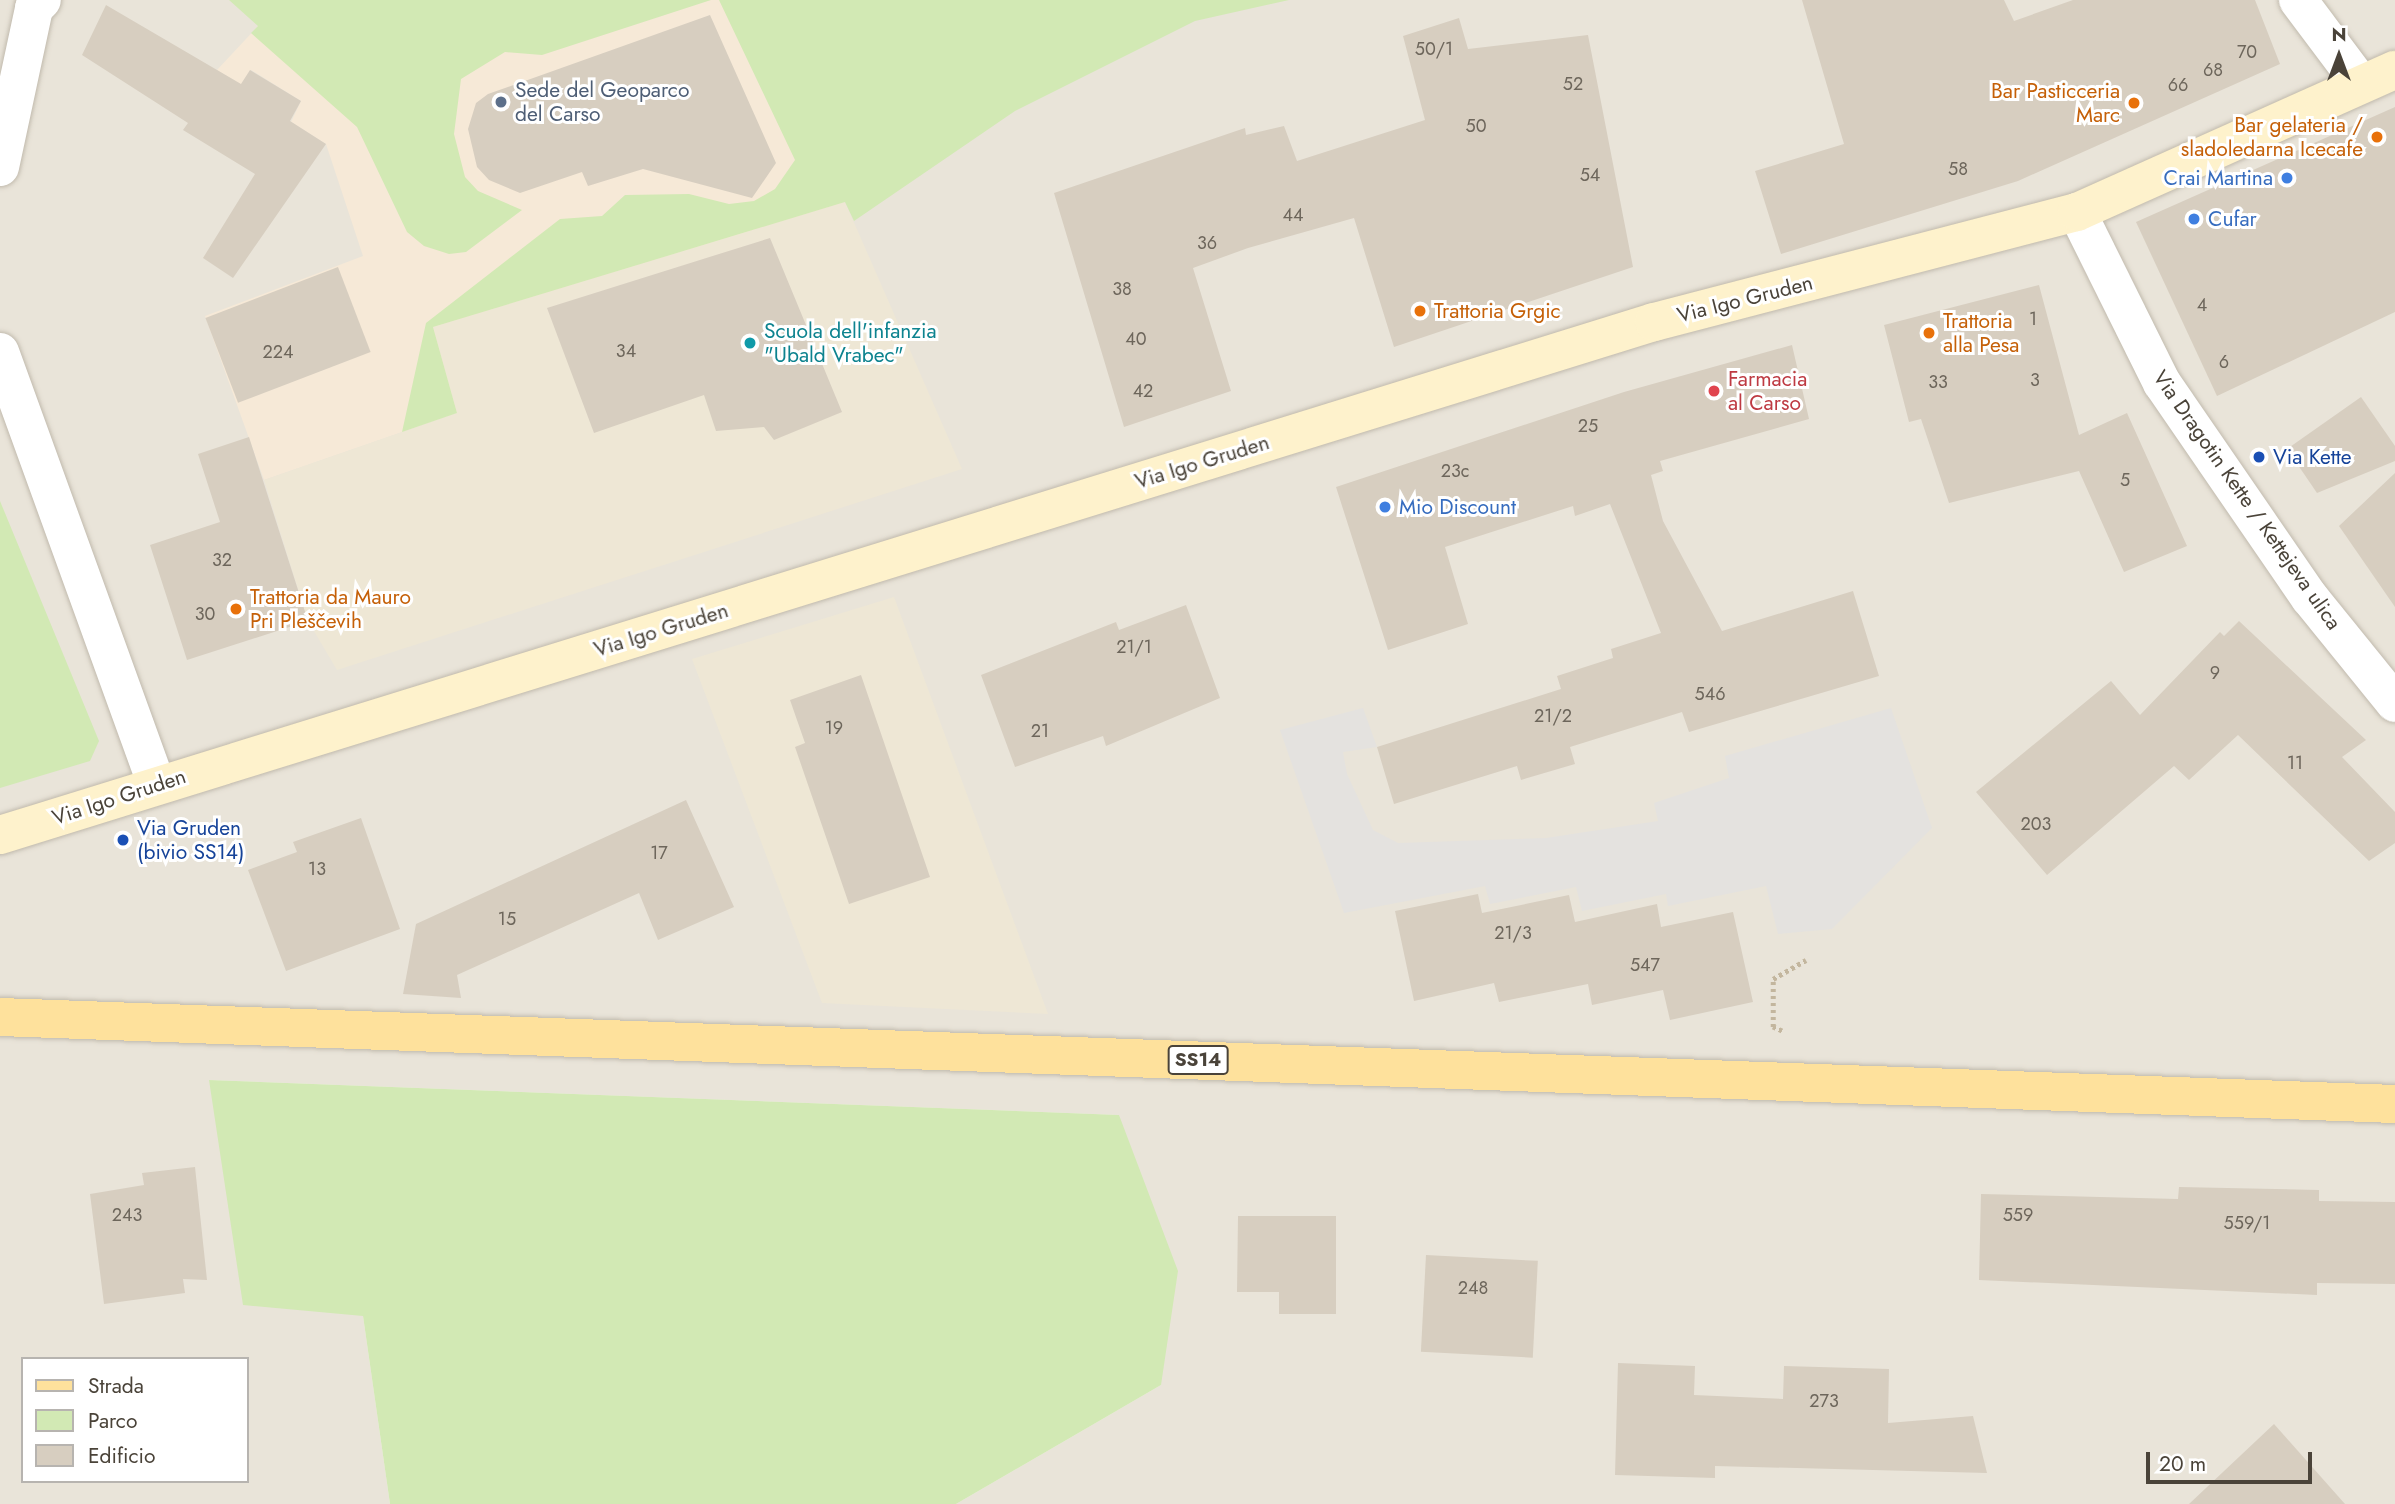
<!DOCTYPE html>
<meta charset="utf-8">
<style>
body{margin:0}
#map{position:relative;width:2395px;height:1504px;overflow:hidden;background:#f5f2eb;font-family:Jost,sans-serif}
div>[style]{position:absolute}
.residential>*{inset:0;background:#e9e4d9}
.commercial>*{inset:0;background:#f6e9d7}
.education>*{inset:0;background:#eee7d5}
.green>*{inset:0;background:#d2e9b4}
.parking>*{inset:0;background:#e4e2df}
.building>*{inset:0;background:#d7cec0;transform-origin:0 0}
.path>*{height:4.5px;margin-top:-2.25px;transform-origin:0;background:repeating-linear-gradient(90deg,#c3b69e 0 3.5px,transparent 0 7px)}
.roads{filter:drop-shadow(0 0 2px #c1baad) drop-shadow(0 0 2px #c1baad)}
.minor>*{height:38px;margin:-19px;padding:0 19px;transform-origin:19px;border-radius:19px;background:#fff}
.tertiary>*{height:38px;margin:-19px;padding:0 19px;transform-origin:19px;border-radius:19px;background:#fff}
.secondary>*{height:38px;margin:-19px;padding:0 19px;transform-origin:19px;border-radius:19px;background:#fef2cc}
.primary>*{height:38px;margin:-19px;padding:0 19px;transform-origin:19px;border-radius:19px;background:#fee19c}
.dots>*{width:19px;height:19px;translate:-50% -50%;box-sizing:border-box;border:4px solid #fff;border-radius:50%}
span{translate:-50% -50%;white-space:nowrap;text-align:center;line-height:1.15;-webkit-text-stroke:6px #fff;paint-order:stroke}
.number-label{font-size:18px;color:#6d665b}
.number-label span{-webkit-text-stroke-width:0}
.shield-label span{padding:2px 5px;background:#fff;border:2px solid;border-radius:5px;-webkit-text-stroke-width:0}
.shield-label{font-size:19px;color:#4a4339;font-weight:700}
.service-label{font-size:21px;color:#4e5e75}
.left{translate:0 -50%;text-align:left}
.food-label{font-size:21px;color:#c56008}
.right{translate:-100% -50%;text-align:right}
.shop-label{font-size:21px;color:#366cbe}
.street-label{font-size:21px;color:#4a4339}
.culture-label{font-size:21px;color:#0d838f}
.health-label{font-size:21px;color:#be3a42}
.transit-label{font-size:21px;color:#164399}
.legend{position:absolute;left:21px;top:1357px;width:228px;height:126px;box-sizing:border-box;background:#fff;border:2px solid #b7b4b0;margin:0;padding:9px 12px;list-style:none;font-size:21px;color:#4a4339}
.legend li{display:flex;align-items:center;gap:14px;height:35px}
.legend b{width:35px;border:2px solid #b7b4b0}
.north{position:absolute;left:2304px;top:21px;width:70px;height:70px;-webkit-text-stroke:5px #fff;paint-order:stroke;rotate:0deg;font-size:19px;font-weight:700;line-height:28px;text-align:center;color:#4a4339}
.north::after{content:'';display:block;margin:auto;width:24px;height:32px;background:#4a4339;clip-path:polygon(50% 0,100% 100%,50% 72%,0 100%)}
.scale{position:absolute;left:2146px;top:1452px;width:166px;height:32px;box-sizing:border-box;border:4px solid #4a4339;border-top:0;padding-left:9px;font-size:21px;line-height:24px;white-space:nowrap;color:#4a4339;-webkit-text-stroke:5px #fff;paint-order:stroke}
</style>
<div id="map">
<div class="residential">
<div style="clip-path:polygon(evenodd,0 0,2395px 0,2395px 1504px,956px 1504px,1161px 1385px,1119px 1115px,209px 1080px,363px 1316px,390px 1504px,0 1504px,0 0,23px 1359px,247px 1359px,247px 1481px,23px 1481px,23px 1359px)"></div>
</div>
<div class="commercial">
<div style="clip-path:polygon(549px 0,756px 0,845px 202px,457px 413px,264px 480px,205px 316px,363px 256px,326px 144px,291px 122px,301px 101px,251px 70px,241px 85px,217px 70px,258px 26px)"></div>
</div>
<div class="education">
<div style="clip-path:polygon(845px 202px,962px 469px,337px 670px,308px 621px,264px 480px,457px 413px,433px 327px)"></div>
<div style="clip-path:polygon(894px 597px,1048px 1014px,822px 1003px,692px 659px)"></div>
</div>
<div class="green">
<div style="clip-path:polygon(229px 0,711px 0,542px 55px,505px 52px,461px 79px,454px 134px,465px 177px,478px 191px,522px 210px,466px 252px,449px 254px,424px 246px,407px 232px,357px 127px,251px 33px,258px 26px)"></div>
<div style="clip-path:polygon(719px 0,1289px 0,1195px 21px,1015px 111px,854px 221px,845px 202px,433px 327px,457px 413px,402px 432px,426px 323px,560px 219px,602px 216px,625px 195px,689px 194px,729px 204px,754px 201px,775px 189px,795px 160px)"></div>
<div style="clip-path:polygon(0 501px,99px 741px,90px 761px,0 788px)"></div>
<div style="clip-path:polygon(209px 1080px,1119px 1115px,1178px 1271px,1161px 1385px,956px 1504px,390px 1504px,363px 1316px,243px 1305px)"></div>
</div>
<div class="parking">
<div style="clip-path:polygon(1363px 708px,1377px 747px,1343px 752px,1347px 774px,1373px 830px,1398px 843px,1546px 838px,1658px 821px,1654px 803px,1729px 778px,1725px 756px,1891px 708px,1932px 828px,1832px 929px,1778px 934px,1766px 886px,1668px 906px,1666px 894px,1582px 911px,1576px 887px,1490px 904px,1485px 886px,1344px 913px,1280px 730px)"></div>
</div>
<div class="building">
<div style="clip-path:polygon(1802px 0,2004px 0,2014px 21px,2073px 0,2255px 0,2280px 64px,2018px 181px,1781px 254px,1755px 171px,1844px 144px)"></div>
<div style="clip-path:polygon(106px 5px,241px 84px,250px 70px,301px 101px,290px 121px,326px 144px,233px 278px,203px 258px,255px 174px,183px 130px,188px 123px,82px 55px)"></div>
<div style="clip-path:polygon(710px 15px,776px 163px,752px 198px,643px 169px,588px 186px,582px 172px,520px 193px,489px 180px,477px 167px,468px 129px,476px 103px,488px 94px)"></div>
<div style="clip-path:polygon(1459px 18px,1468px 49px,1588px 35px,1633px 267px,1394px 347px,1354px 218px,1248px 248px,1193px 268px,1231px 391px,1124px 427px,1054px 193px,1245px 128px,1246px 135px,1284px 126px,1297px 161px,1425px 120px,1403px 36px)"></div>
<div style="clip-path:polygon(2395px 107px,2395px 312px,2217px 396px,2136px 222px)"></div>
<div style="clip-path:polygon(770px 238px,842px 412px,774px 440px,764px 427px,716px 431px,704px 395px,594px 433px,547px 308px)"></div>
<div style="left:338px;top:267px;width:91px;height:142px;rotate:69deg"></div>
<div style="clip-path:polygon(2039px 285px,2079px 435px,2127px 413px,2187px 546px,2124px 572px,2079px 471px,1949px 503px,1921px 419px,1909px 422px,1884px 325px)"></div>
<div style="clip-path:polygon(1792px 345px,1809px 419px,1660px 461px,1663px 471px,1651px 475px,1663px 521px,1722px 631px,1853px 591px,1879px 676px,1689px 732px,1682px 712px,1570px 747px,1575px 764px,1521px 780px,1517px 766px,1394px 804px,1377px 747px,1561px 689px,1557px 676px,1613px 658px,1611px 649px,1661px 633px,1610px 504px,1575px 516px,1573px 506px,1445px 547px,1468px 624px,1388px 650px,1336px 487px,1624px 392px)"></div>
<div style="clip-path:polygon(2361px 397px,2395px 446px,2395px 461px,2317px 493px,2287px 449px)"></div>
<div style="clip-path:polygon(249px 437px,308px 621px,187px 660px,150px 545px,220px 522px,198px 454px)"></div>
<div style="clip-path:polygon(2395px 473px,2395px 607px,2339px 526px)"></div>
<div style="clip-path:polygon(1186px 605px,1220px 698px,1106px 746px,1103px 736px,1015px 767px,981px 675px,1116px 622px,1119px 630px)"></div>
<div style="clip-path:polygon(2239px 621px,2366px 740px,2342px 757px,2395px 812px,2395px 843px,2369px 861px,2238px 735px,2189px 780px,2174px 766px,2047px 875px,1976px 792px,2111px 681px,2140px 715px,2220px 632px,2224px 636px)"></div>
<div style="clip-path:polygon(861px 675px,930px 877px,849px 904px,795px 747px,805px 743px,790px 700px)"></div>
<div style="clip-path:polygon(686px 800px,734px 907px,658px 940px,639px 893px,457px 975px,461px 998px,403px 994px,416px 924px)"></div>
<div style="clip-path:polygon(361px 818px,400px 929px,286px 971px,248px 870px,297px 852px,293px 842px)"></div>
<div style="clip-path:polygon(1478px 894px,1482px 913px,1569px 895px,1575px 922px,1657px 904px,1661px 927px,1733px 912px,1753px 1002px,1670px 1020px,1663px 990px,1592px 1005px,1588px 984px,1499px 1002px,1494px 983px,1414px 1001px,1395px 911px)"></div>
<div style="clip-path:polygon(195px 1167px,207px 1280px,183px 1279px,185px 1293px,104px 1304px,90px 1194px,144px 1185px,142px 1173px)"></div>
<div style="clip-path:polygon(2179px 1187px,2319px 1190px,2319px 1201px,2395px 1202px,2395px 1284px,2317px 1283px,2317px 1295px,1979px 1280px,1981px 1194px,2178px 1199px)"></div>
<div style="clip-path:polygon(1238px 1216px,1336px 1216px,1336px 1314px,1279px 1314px,1279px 1292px,1237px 1292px)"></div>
<div style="left:1426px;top:1255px;width:112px;height:97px;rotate:3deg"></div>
<div style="clip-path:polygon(1618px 1363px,1695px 1366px,1694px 1395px,1783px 1399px,1784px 1366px,1889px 1369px,1888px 1423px,1973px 1416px,1987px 1473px,1715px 1466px,1715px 1478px,1615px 1475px)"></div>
<div style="clip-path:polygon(2274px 1424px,2345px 1504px,2189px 1504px)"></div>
</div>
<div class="path">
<div style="left:1782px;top:1031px;width:10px;rotate:-156deg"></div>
<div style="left:1773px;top:1027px;width:48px;rotate:-90deg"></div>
<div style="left:1773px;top:979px;width:38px;rotate:-30deg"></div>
</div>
<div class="roads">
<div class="minor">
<div style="left:2298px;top:0;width:104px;rotate:53.2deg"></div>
<div style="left:0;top:167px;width:163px;rotate:-77.9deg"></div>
<div style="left:34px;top:8px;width:11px;rotate:-45deg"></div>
<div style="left:0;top:352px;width:458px;rotate:70.1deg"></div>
</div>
<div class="tertiary">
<div style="left:2077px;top:212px;width:191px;rotate:63.6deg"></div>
<div style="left:2162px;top:383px;width:261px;rotate:55.5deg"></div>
<div style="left:2310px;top:598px;width:135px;rotate:51deg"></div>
</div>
<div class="secondary">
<div style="left:0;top:835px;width:1732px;rotate:-17.23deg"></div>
<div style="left:1654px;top:322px;width:437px;rotate:-14.6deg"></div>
<div style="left:2077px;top:212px;width:348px;rotate:-24.1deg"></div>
</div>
<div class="primary">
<div style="left:0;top:1017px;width:2397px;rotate:2.08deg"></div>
</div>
</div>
<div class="dots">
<div style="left:501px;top:102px;background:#5c6f8a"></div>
<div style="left:2134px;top:103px;background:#e8710a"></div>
<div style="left:2377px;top:137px;background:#e8710a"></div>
<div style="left:2287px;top:178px;background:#3f7fe0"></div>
<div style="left:2194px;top:219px;background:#3f7fe0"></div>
<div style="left:1420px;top:311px;background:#e8710a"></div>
<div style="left:1929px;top:333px;background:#e8710a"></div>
<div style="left:750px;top:343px;background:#0f9aa8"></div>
<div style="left:1714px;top:391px;background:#e0444e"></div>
<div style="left:2259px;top:457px;background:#1a4fb4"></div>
<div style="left:1385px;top:507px;background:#3f7fe0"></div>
<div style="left:236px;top:609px;background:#e8710a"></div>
<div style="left:123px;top:840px;background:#1a4fb4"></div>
</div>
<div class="number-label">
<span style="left:1434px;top:49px">50/1</span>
<span style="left:2247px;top:52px">70</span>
<span style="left:2213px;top:70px">68</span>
<span style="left:1573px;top:84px">52</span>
<span style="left:2178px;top:85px">66</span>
<span style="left:1476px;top:126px">50</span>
<span style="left:1958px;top:169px">58</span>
<span style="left:1590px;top:175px">54</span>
<span style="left:1293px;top:215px">44</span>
<span style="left:1207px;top:243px">36</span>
<span style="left:1122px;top:289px">38</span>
<span style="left:2202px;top:305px">4</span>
<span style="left:2033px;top:319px">1</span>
<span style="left:1136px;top:339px">40</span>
<span style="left:626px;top:351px">34</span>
<span style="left:278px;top:352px">224</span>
<span style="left:2224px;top:362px">6</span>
<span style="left:2035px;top:380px">3</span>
<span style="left:1938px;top:382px">33</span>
<span style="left:1143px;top:391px">42</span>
<span style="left:1588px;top:426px">25</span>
<span style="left:1455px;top:471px">23c</span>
<span style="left:2125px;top:480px">5</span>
<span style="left:222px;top:560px">32</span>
<span style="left:205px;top:614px">30</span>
<span style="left:1134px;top:647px">21/1</span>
<span style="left:2215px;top:673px">9</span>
<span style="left:1710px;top:694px">546</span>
<span style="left:1553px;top:716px">21/2</span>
<span style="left:834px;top:728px">19</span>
<span style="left:1040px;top:731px">21</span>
<span style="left:2295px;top:763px">11</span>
<span style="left:2036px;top:824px">203</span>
<span style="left:659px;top:853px">17</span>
<span style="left:317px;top:869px">13</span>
<span style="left:507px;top:919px">15</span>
<span style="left:1513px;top:933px">21/3</span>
<span style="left:1645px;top:965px">547</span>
<span style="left:127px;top:1215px">243</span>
<span style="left:2018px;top:1215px">559</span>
<span style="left:2247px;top:1223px">559/1</span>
<span style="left:1473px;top:1288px">248</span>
<span style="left:1824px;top:1401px">273</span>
</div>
<div class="shield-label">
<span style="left:1198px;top:1060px">SS14</span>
</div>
<div class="service-label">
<span class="left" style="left:515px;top:102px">Sede del Geoparco<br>del Carso</span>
</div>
<div class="food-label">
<span class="right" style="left:2120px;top:103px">Bar Pasticceria<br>Marc</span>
<span class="right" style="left:2363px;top:137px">Bar gelateria /<br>sladoledarna Icecafe</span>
<span class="left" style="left:1434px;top:311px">Trattoria Grgic</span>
<span class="left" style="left:1943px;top:333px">Trattoria<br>alla Pesa</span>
<span class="left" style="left:250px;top:609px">Trattoria da Mauro<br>Pri Pleščevih</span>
</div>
<div class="shop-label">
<span class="right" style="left:2273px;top:178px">Crai Martina</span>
<span class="left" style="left:2208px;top:219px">Cufar</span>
<span class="left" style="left:1399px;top:507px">Mio Discount</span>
</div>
<div class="street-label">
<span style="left:1745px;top:299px;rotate:-14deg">Via Igo Gruden</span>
<span style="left:1202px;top:462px;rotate:-17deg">Via Igo Gruden</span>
<span style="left:2247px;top:500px;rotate:55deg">Via Dragotin Kette / Kettejeva ulica</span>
<span style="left:661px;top:630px;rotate:-17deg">Via Igo Gruden</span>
<span style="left:119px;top:797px;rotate:-18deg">Via Igo Gruden</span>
</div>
<div class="culture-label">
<span class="left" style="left:764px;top:343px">Scuola dell'infanzia<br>"Ubald Vrabec"</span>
</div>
<div class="health-label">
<span class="left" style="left:1728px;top:391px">Farmacia<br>al Carso</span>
</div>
<div class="transit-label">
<span class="left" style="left:2273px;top:457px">Via Kette</span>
<span class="left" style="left:137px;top:840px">Via Gruden<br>(bivio SS14)</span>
</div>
<ul class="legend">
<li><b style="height:9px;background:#fee19c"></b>Strada</li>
<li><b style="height:19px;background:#d2e9b4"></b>Parco</li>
<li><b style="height:19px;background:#d7cec0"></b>Edificio</li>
</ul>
<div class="north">N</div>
<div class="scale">20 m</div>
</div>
